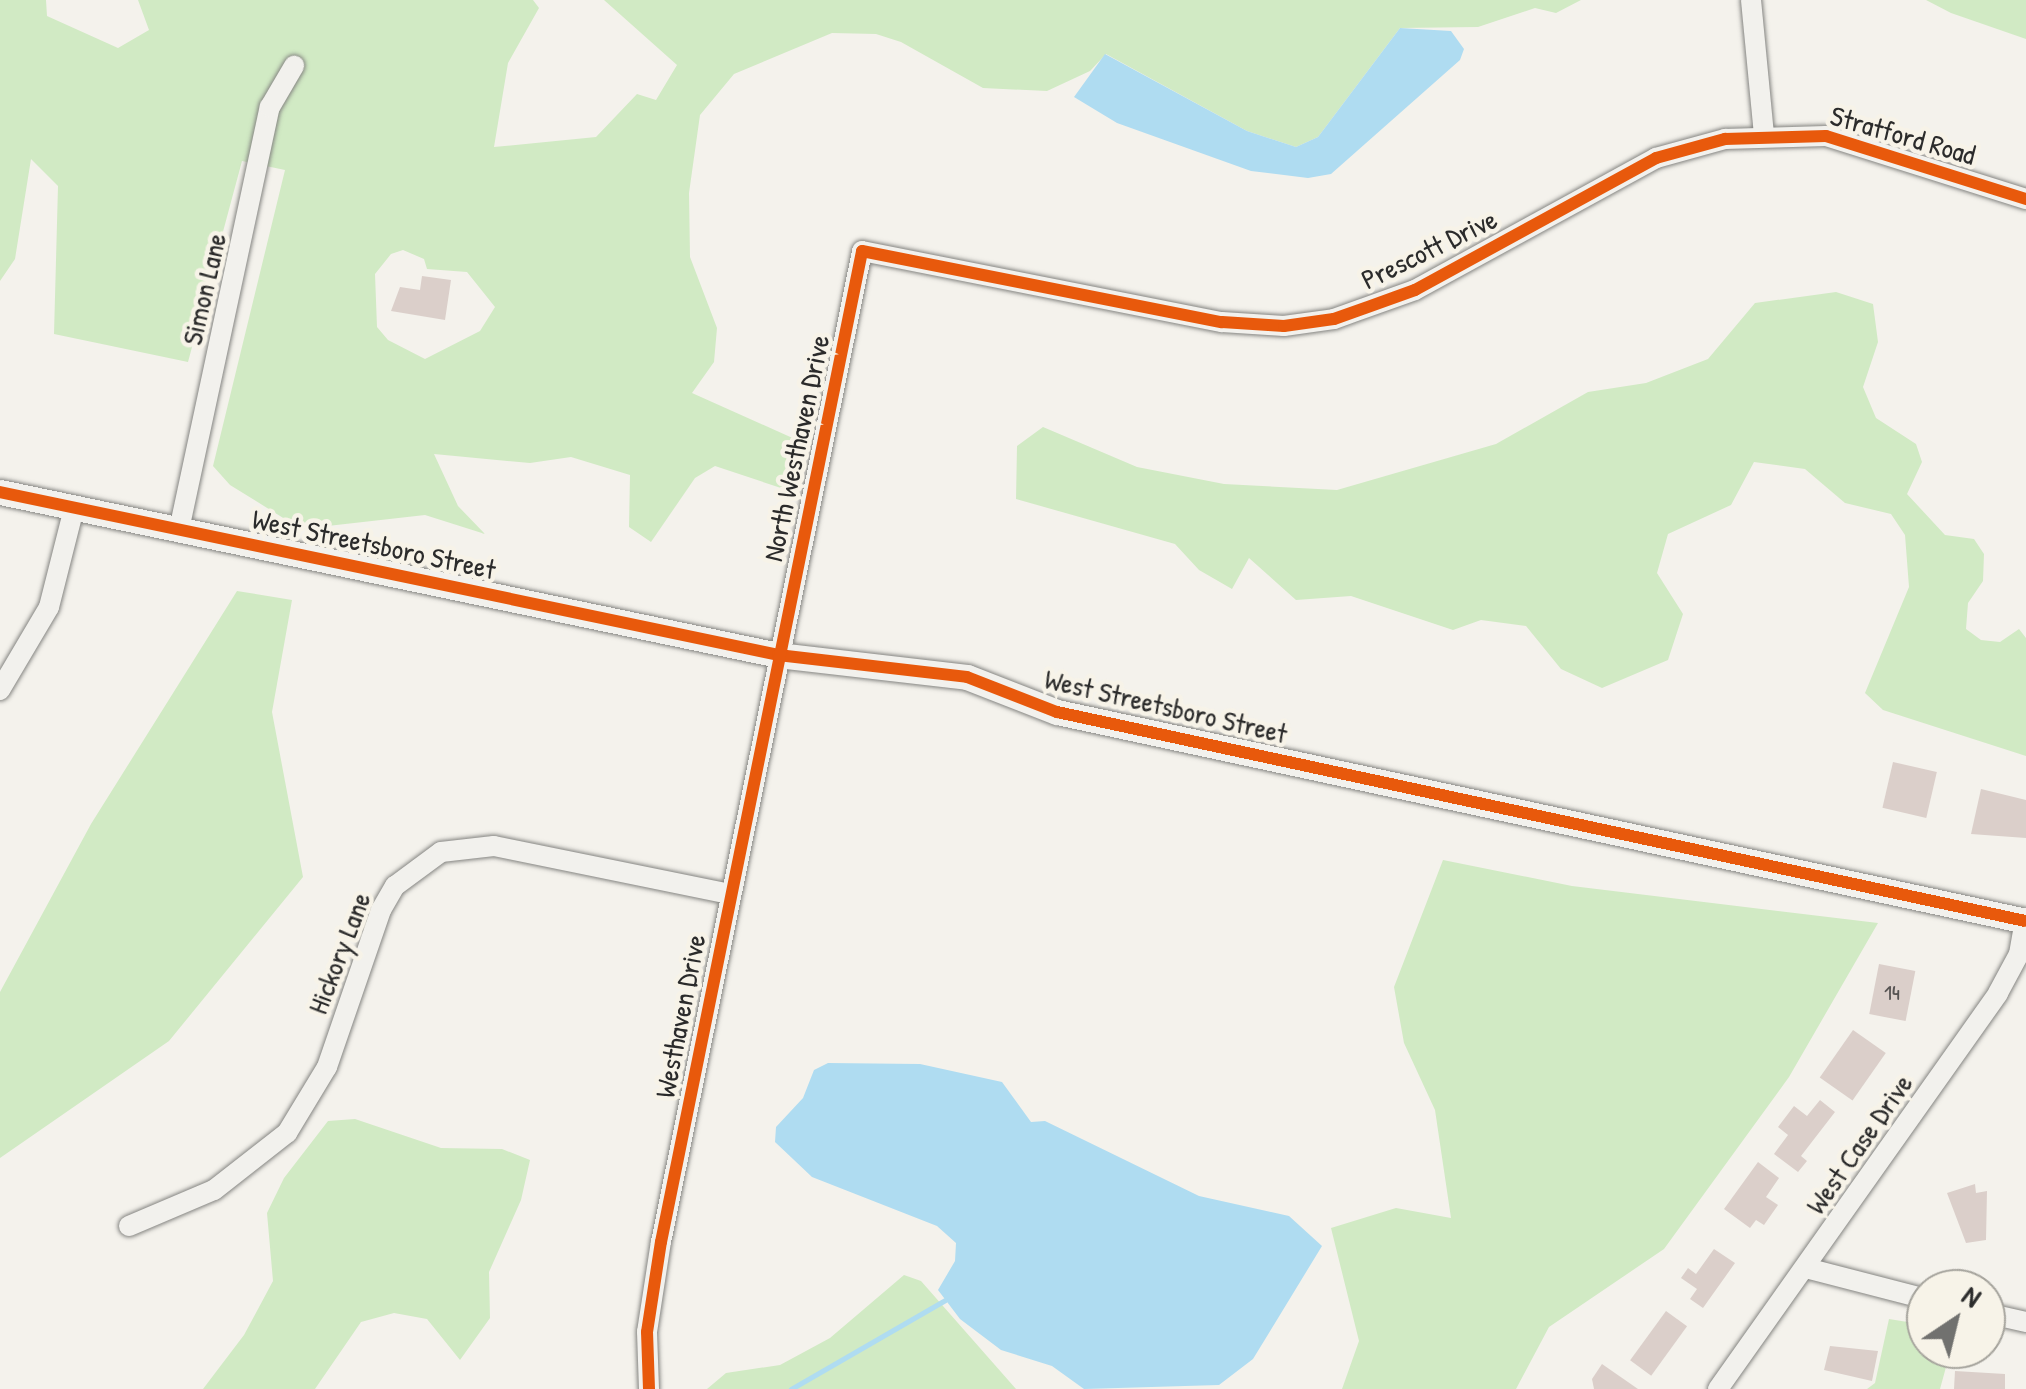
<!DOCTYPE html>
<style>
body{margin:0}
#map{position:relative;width:2026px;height:1389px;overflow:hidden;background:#f4f2ec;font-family:"Patrick Hand",sans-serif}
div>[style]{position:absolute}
.green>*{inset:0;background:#d1eac4}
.water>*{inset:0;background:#afdcf1}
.stream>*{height:5px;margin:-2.5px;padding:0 2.5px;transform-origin:2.5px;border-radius:2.5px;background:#afdcf1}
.building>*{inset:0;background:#dbcfca;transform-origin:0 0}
.roads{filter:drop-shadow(0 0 2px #858582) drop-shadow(0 0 2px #858582)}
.minor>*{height:20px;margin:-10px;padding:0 10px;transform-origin:10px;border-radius:10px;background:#f2f1ed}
.major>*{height:25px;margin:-12.5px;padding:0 12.5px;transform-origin:12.5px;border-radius:12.5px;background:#f2f1ed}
.cycleway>*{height:12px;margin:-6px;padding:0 6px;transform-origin:6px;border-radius:6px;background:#e8590c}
span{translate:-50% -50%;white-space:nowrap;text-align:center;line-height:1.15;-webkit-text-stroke:9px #f7f3e8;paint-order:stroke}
.number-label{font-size:22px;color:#575453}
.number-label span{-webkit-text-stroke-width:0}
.street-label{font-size:28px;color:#2b2b2b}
.north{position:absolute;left:1906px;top:1269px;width:100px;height:100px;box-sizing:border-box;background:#f7f3e8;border:2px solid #a5a39c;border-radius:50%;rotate:35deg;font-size:28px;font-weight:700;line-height:40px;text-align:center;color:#2b2b2b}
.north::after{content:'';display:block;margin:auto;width:35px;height:45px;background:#71716f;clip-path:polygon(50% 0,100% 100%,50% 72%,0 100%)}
</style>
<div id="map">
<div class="green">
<div style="clip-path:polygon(evenodd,0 0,46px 0,47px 16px,118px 48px,149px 30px,138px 0,533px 0,539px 8px,508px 63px,494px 147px,596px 137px,637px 94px,656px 100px,677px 65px,604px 0,1581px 0,1556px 13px,1535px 8px,1478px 27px,1400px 28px,1318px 137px,1296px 147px,1247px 131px,1106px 54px,1090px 71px,1047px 91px,983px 88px,901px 42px,876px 34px,832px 33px,734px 74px,700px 115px,689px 193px,690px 257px,717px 328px,714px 362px,692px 393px,797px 440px,784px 489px,715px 466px,695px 478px,651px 542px,629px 527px,630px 475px,571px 457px,530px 463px,434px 454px,458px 506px,485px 534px,425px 515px,301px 529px,230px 485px,213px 466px,285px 170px,242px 161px,188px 362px,54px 334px,58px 186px,31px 159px,15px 259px,0 281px,0 0,403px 250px,424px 259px,427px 269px,467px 272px,495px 307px,480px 331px,425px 359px,388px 340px,377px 327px,375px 274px,391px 254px,403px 250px)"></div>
<div style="clip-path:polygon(1926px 0,2026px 0,2026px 39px,1951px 13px)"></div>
<div style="clip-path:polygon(1836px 292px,1873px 304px,1878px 342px,1863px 387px,1876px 418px,1916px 444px,1922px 462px,1907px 494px,1945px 535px,1974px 539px,1984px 554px,1983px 581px,1968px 603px,1966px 629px,1981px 640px,2000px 642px,2019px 629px,2026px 638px,2026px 756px,1883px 710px,1865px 693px,1909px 587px,1905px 535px,1891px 514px,1845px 503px,1805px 469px,1754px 462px,1731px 505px,1668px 534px,1657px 573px,1683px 614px,1668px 660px,1602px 688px,1561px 669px,1526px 626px,1481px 620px,1453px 630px,1351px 596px,1296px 600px,1249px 558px,1232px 589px,1199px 570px,1175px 544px,1016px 499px,1017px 446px,1043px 427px,1137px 467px,1224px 484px,1337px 490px,1496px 444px,1588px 392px,1646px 383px,1708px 359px,1755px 303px)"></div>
<div style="clip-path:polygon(237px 591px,292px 600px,272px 712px,303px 877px,169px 1041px,0 1158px,0 992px,91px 824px)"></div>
<div style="clip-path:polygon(1443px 860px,1572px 886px,1878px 923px,1789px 1077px,1664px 1249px,1549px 1327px,1516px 1389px,1342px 1389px,1359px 1341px,1331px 1228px,1396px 1208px,1451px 1218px,1435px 1110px,1404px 1043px,1394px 987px)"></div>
<div style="clip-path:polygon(355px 1119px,441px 1148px,502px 1149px,530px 1160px,521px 1200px,489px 1272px,490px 1318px,460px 1360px,427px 1319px,394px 1313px,361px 1322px,315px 1389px,203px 1389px,244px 1335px,273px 1281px,267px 1213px,284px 1178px,328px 1121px)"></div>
<div style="clip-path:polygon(904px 1275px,921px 1281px,1016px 1389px,707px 1389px,726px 1373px,780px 1365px,830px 1338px)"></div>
<div style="clip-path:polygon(1889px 1319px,1926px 1325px,1926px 1349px,1951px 1349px,1940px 1389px,1867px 1389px,1875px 1383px)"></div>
</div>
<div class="water">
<div style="clip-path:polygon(1400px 28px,1451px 31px,1464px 49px,1460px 60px,1331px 174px,1308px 178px,1251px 171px,1117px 123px,1074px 97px,1105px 54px,1247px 131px,1296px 147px,1318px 137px)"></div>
<div style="clip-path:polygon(828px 1063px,920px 1064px,1002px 1082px,1031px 1122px,1045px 1121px,1199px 1196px,1289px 1216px,1322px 1246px,1253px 1359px,1219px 1385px,1084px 1389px,1052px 1366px,1001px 1350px,960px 1319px,938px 1290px,955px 1261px,956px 1243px,937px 1226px,812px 1177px,775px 1142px,776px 1127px,803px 1098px,814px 1070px)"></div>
</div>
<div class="stream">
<div style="left:791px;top:1389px;width:178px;rotate:-30deg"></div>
</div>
<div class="building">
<div style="clip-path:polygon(422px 276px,451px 280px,445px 320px,391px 311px,400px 287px,420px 290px)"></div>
<div style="left:1893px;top:762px;width:45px;height:47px;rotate:13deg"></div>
<div style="clip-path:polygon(1981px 789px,2026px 800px,2026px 838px,1971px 834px)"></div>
<div style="left:1879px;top:964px;width:37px;height:51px;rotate:11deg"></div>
<div style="left:1853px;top:1030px;width:40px;height:58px;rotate:35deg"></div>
<div style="clip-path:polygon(1820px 1100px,1835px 1112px,1801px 1156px,1807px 1161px,1798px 1172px,1774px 1154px,1788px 1135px,1778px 1127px,1794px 1106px,1807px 1116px)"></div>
<div style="clip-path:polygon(1758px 1162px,1779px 1178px,1766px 1197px,1778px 1205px,1764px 1225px,1756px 1220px,1750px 1228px,1724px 1209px)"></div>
<div style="clip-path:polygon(1975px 1184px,1976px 1193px,1987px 1191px,1986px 1240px,1966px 1243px,1947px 1193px)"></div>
<div style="clip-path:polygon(1714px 1249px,1735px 1263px,1703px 1308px,1690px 1299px,1697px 1289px,1681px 1278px,1688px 1268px,1696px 1274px)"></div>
<div style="left:1666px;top:1311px;width:26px;height:61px;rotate:36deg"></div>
<div style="clip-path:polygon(1830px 1346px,1878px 1351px,1872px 1381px,1824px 1370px)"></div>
<div style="clip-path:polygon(1602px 1364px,1638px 1389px,1594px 1389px,1592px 1379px)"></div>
<div style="clip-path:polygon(1955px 1371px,2005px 1374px,2005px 1389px,1954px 1389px)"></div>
</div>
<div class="roads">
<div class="minor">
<div style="left:1751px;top:0;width:135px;rotate:84.5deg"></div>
<div style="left:179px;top:530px;width:433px;rotate:-77.9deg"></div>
<div style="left:270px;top:107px;width:48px;rotate:-59.7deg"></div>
<div style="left:0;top:690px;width:96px;rotate:-59.4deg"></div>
<div style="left:49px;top:607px;width:102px;rotate:-75.8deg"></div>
<div style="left:129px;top:1226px;width:92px;rotate:-23deg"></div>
<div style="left:214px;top:1190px;width:93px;rotate:-38deg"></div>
<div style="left:287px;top:1133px;width:77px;rotate:-58.8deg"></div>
<div style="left:327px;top:1067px;width:166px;rotate:-71deg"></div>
<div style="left:381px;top:910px;width:28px;rotate:-60deg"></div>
<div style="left:395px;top:886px;width:57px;rotate:-36.5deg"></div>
<div style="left:441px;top:852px;width:53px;rotate:-6.5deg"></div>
<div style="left:494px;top:846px;width:240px;rotate:11.5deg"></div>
<div style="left:1806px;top:1268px;width:124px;rotate:14.5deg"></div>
<div style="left:1986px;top:1313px;width:41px;rotate:12.7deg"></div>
<div style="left:649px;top:1389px;width:57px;rotate:-92deg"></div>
<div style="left:647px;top:1332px;width:91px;rotate:-81.2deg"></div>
<div style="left:661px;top:1242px;width:1011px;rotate:-78.53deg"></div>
<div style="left:862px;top:251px;width:367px;rotate:11.2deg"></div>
<div style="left:1222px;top:322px;width:62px;rotate:3.7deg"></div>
<div style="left:1284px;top:326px;width:50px;rotate:-8deg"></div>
<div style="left:1334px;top:319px;width:86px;rotate:-19.7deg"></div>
<div style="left:1415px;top:290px;width:275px;rotate:-28.7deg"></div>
<div style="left:1656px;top:158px;width:72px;rotate:-15.4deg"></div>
<div style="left:1725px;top:139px;width:101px;rotate:-1.7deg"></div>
<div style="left:1826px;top:136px;width:210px;rotate:17.5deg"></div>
<div style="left:1718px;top:1389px;width:485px;rotate:-54.7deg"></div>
<div style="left:1998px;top:993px;width:44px;rotate:-61.7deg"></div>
<div style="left:2019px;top:954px;width:34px;rotate:-80deg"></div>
</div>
<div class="major">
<div style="left:0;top:492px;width:795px;rotate:11.83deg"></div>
<div style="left:778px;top:655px;width:190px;rotate:6.6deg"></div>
<div style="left:967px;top:677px;width:97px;rotate:21.3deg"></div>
<div style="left:1057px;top:712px;width:991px;rotate:12.17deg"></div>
</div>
</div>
<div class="cycleway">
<div style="left:0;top:492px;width:795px;rotate:11.83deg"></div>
<div style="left:778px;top:655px;width:190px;rotate:6.6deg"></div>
<div style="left:967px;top:677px;width:97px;rotate:21.3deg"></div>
<div style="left:1057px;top:712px;width:990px;rotate:12.18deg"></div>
<div style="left:649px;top:1389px;width:57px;rotate:-92deg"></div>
<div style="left:647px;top:1332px;width:91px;rotate:-81.2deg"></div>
<div style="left:661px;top:1242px;width:1011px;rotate:-78.53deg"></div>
<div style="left:862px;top:251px;width:367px;rotate:11.2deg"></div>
<div style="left:1222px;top:322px;width:62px;rotate:3.7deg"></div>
<div style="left:1284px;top:326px;width:50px;rotate:-8deg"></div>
<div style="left:1334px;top:319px;width:86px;rotate:-19.7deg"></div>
<div style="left:1415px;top:290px;width:275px;rotate:-28.7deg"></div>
<div style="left:1656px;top:158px;width:72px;rotate:-15.4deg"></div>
<div style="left:1725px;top:139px;width:101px;rotate:-1.7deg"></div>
<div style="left:1826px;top:136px;width:210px;rotate:17.5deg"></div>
</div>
<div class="number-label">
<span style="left:1892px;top:993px">14</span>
</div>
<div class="street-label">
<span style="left:1903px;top:135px;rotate:16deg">Stratford Road</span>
<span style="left:1429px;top:249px;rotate:-26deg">Prescott Drive</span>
<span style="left:204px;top:289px;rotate:-77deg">Simon Lane</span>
<span style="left:796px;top:448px;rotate:-78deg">North Westhaven Drive</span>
<span style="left:374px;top:544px;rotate:12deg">West Streetsboro Street</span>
<span style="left:1166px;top:706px;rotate:13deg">West Streetsboro Street</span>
<span style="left:339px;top:953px;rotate:-69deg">Hickory Lane</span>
<span style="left:680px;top:1016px;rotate:-79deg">Westhaven Drive</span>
<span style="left:1859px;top:1144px;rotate:-55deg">West Case Drive</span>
</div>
<div class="north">N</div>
</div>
